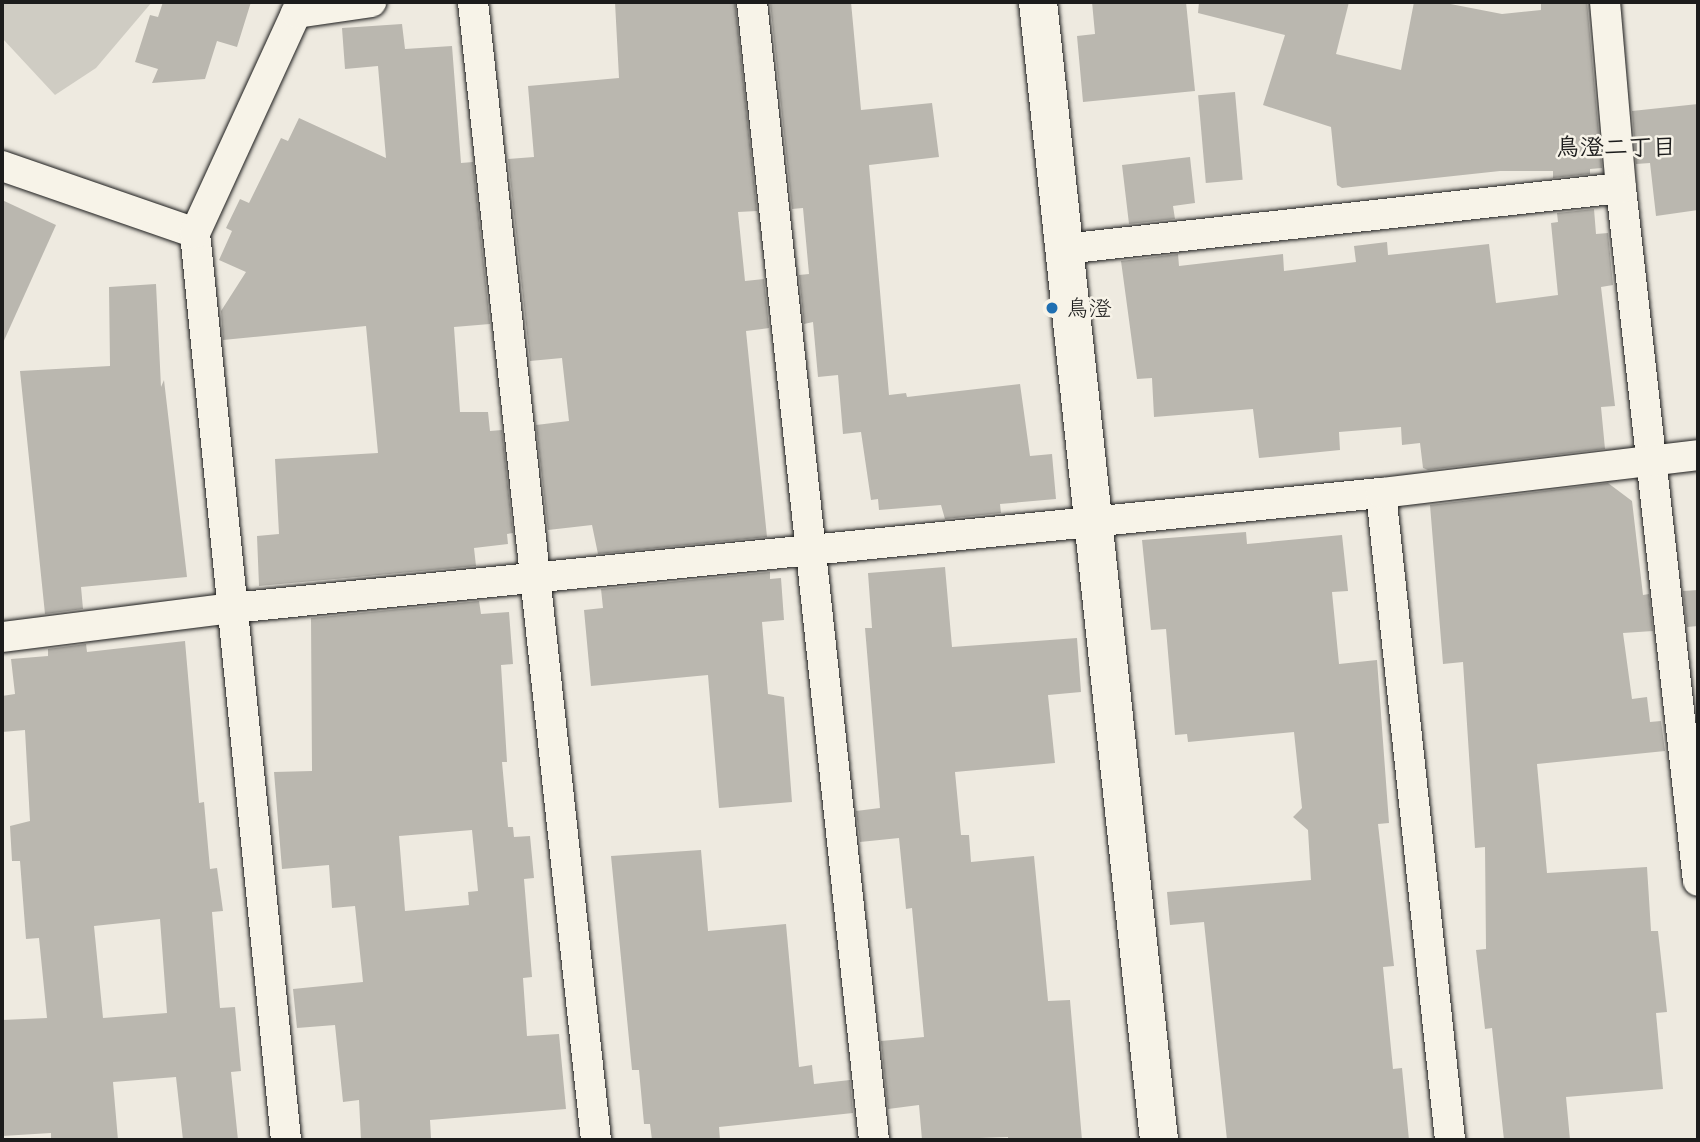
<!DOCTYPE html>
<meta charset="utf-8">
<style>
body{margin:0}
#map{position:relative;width:1700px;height:1142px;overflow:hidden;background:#eeeae0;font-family:"Patrick Hand","Klee One",sans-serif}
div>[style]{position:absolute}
.green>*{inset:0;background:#cfccc3}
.building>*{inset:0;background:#bab7af;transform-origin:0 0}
.roads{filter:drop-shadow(0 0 2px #1c1c1c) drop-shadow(0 0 2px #1c1c1c)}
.minor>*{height:30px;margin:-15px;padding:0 15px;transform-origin:15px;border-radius:15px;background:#f7f3e8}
.tertiary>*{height:38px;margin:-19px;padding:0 19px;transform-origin:19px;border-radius:19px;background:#f7f3e8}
.dots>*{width:19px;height:19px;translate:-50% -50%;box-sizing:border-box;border:4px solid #f7f3e8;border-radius:50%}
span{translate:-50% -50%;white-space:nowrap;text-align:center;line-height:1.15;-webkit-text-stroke:5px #f7f3e8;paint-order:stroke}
.poi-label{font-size:23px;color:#1c1c1c}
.left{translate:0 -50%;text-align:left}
.neighbourhood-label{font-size:24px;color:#1c1c1c;font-weight:700}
.frame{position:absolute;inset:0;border:4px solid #1c1c1c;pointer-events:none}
</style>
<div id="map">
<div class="green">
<div style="clip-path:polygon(2px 2px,152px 2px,96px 68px,55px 95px,2px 38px)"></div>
</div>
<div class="building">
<div style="clip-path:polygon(163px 2px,251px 2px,237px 47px,217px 41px,205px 79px,152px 83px,158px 69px,135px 62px,150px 15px,158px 17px)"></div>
<div style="clip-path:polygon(615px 2px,735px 2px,757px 211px,738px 212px,745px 281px,764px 279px,769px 328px,746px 331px,767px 537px,598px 554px,592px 525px,548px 530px,536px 425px,569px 421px,562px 358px,530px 361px,508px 159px,534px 157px,528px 86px,619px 78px)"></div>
<div style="clip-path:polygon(770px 2px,851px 2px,861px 110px,932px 103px,939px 157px,869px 165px,889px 395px,906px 393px,907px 397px,1020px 384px,1030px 456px,1052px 454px,1056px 499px,1000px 504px,1001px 513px,945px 519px,941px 505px,879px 510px,878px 499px,871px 500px,861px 432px,843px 434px,838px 375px,818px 377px,813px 322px,804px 324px,799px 275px,809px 274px,803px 208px,792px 209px)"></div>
<div style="clip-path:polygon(1092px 2px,1186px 2px,1195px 91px,1083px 102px,1077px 36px,1095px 34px)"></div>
<div style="clip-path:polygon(1199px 2px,1349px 2px,1336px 54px,1401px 70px,1414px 2px,1440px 2px,1502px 14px,1541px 10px,1541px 2px,1587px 2px,1602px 168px,1590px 169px,1590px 174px,1553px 178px,1553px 171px,1500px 171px,1342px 188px,1337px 185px,1331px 127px,1263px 105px,1285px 35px,1198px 13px)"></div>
<div style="clip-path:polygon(402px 24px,405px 49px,452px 46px,461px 163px,473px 162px,490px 324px,454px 327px,460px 412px,488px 412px,490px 431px,502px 430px,513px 533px,507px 534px,508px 544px,474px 548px,476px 566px,259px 586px,257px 536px,279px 534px,275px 459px,378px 453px,366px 326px,223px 340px,221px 311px,246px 272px,219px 260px,232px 231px,226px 228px,240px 199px,249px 203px,281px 138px,288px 141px,299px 118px,386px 158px,378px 66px,345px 69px,342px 28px)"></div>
<div style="left:1235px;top:92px;width:88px;height:37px;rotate:85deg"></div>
<div style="clip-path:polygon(1698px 104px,1698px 210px,1656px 216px,1650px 163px,1636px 164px,1632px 111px)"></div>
<div style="clip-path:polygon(1190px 157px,1195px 203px,1173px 206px,1175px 219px,1129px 224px,1122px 165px)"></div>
<div style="clip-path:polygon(2px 200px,56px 225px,2px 345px)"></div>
<div style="clip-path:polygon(1594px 209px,1596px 234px,1608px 233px,1613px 285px,1601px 287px,1615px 406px,1601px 407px,1605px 449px,1428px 470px,1423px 468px,1420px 443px,1402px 445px,1401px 427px,1339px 432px,1340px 450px,1259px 458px,1253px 409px,1154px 417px,1152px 378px,1137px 379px,1121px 261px,1178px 254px,1179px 266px,1283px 254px,1284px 271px,1356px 262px,1354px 246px,1387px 242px,1388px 255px,1489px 244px,1496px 303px,1558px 295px,1551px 223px,1558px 222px,1557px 213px)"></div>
<div style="clip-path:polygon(156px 284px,161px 387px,164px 380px,187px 577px,81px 587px,83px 609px,45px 614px,20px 371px,110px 366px,109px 287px)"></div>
<div style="clip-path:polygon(1608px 483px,1632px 501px,1643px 595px,1649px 594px,1653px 631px,1623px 633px,1632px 699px,1647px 697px,1650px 722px,1661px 721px,1665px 751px,1537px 764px,1547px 873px,1647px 867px,1651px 931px,1658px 931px,1667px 1012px,1656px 1013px,1663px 1089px,1566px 1097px,1570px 1140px,1504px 1140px,1492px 1028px,1485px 1029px,1476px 950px,1486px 949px,1485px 847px,1475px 848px,1463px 662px,1443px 664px,1430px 505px)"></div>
<div style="clip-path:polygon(1246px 532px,1247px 544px,1342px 535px,1348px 591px,1332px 592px,1339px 664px,1377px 660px,1389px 823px,1378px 824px,1394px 966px,1383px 967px,1393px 1069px,1402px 1068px,1409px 1140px,1227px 1140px,1204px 922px,1170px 925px,1167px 892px,1311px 880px,1308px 830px,1293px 817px,1302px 808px,1294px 732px,1188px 742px,1187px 734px,1175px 735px,1166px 629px,1151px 630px,1142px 540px)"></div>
<div style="clip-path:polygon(945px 567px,952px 647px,1077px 638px,1081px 692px,1048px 695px,1055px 763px,955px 772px,961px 835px,969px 835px,971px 862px,1034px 856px,1048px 1001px,1070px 1000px,1082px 1140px,1008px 1140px,1008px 1137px,922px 1140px,919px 1105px,888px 1109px,881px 1041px,924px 1037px,912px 908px,906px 909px,899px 838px,860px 842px,856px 811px,880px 808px,865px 628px,872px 628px,868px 573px)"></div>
<div style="clip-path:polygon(770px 572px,770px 579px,781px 578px,784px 620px,762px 622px,768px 694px,784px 697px,792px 802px,719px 808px,708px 675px,591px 686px,584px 610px,603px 608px,601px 589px)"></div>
<div style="clip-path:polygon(1698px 590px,1698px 626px,1687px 627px,1683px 591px)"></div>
<div style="clip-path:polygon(evenodd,479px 601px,481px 614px,509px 612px,513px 664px,501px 665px,507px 762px,502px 762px,508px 827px,513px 827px,514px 837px,530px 836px,534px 878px,524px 879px,532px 977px,523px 978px,527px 1036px,559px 1034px,566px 1109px,430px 1120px,431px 1138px,361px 1140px,359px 1100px,343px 1102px,335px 1025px,297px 1028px,293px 989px,363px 982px,355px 906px,332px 908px,329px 865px,282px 869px,274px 772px,312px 771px,311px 618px,479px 601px,472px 830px,478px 891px,468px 892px,469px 905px,405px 911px,399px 836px,472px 830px)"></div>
<div style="clip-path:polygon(evenodd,185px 641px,199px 803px,204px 802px,210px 869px,217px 868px,223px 911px,212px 912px,220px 1008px,235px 1007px,241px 1071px,231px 1072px,238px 1140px,183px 1140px,176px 1077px,113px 1082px,118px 1140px,51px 1140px,51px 1133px,2px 1136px,2px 1020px,47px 1018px,39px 938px,26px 939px,20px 861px,12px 861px,10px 826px,30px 821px,25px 730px,2px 732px,2px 696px,15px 694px,11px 659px,48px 656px,48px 649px,86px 644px,87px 652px,185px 641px,160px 919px,167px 1013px,103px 1018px,94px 926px,160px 919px)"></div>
<div style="clip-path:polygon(701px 850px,708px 931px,786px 924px,799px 1067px,812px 1065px,814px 1084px,850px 1080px,853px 1113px,719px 1127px,720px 1140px,652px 1140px,650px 1124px,644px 1124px,639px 1070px,632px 1070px,611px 856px)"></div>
</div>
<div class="roads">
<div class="minor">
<div style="left:473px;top:2px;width:1145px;rotate:83.83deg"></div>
<div style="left:752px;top:2px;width:1145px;rotate:83.88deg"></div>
<div style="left:1605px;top:2px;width:187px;rotate:85.1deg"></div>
<div style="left:1621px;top:188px;width:697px;rotate:83.66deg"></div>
<div style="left:2px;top:166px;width:204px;rotate:19.1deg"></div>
<div style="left:1064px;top:249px;width:560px;rotate:-6.25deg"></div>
<div style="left:1381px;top:493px;width:651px;rotate:83.91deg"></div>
<div style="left:2px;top:637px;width:232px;rotate:-7.2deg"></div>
<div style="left:232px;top:608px;width:1155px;rotate:-5.72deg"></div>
<div style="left:1381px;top:493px;width:319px;rotate:-6.8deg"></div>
<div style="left:286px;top:1140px;width:912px;rotate:-95.73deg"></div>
<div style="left:195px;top:233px;width:242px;rotate:-65.3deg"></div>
<div style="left:296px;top:13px;width:76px;rotate:-8.3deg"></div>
</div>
<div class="tertiary">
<div style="left:1038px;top:2px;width:1144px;rotate:83.93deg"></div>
</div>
</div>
<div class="dots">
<div style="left:1052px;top:308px;background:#1f6fb2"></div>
</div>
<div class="poi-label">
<span class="left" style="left:1066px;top:308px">鳥澄</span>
</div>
<div class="neighbourhood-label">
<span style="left:1616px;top:147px">鳥澄二丁目</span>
</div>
<div class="frame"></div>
</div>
